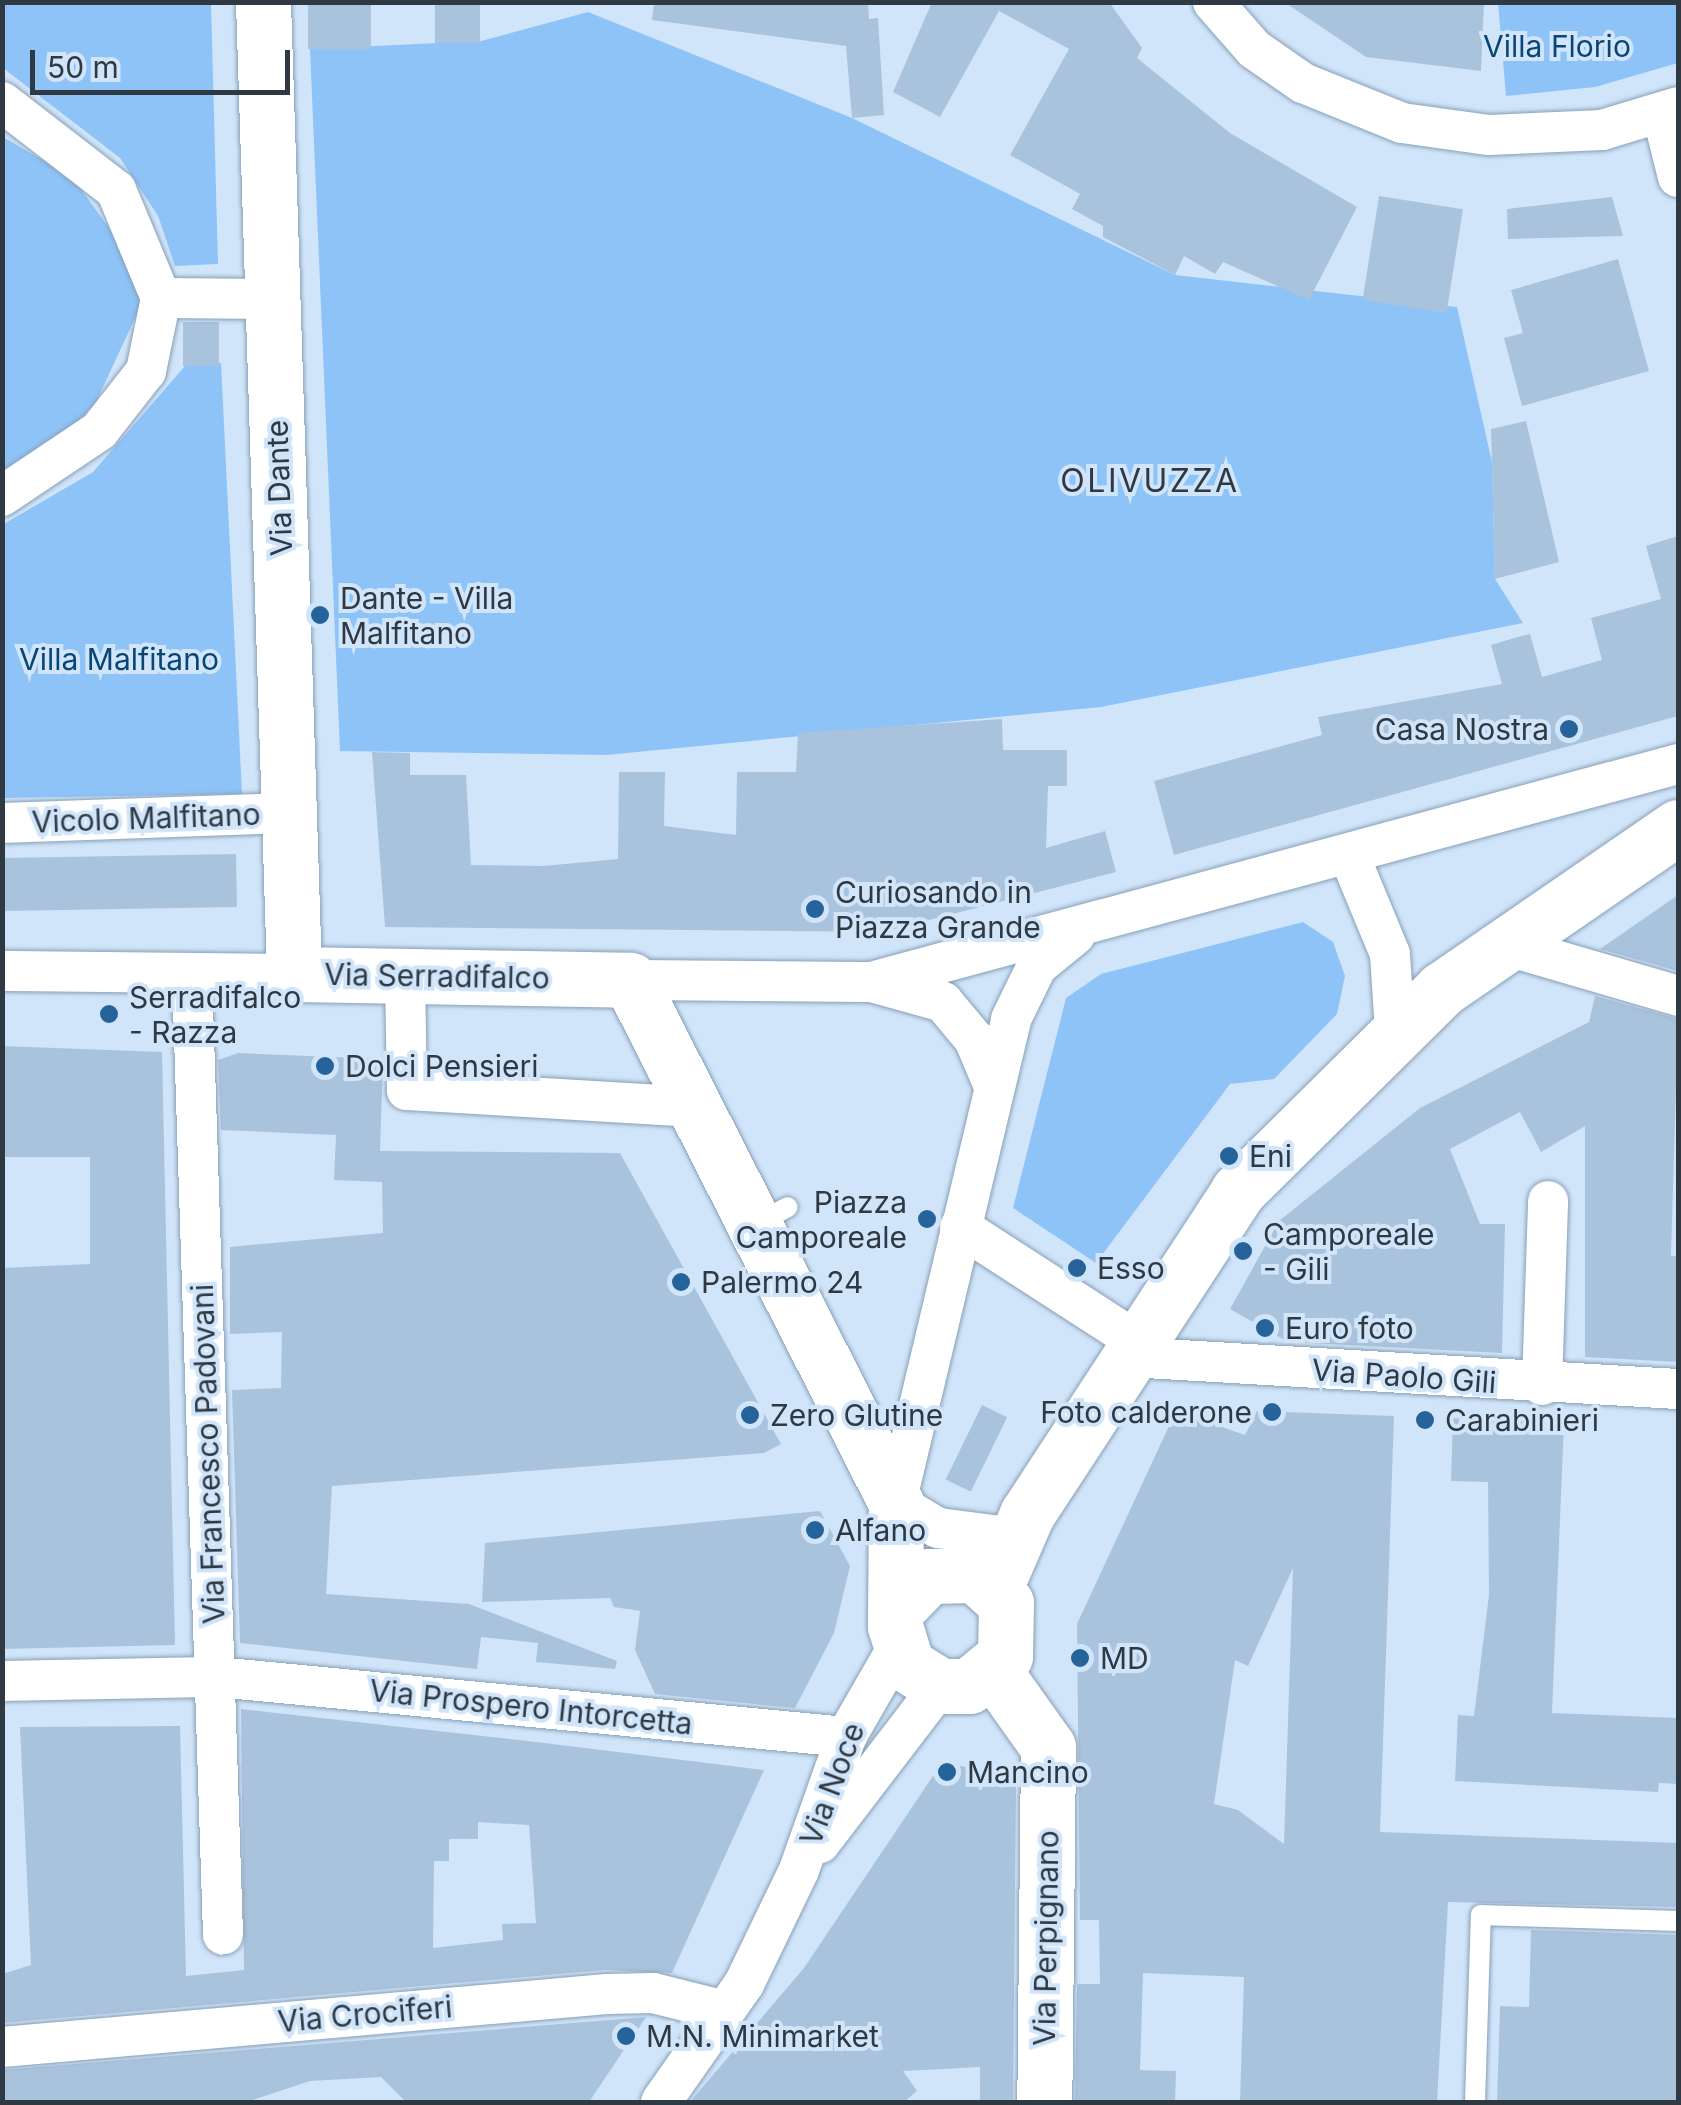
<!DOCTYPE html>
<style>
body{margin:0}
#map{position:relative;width:1681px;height:2105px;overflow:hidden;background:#d1e5fa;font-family:Inter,sans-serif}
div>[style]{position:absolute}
.green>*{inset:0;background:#8ec3f7}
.building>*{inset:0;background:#aac3dc;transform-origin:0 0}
.roads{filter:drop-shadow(0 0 2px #87a0b8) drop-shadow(0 0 2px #87a0b8)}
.lane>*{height:20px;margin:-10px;padding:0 10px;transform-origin:10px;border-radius:10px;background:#fff}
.street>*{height:40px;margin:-20px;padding:0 20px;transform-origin:20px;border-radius:20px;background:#fff}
.secondary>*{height:55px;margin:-27.5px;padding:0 27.5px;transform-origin:27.5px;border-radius:27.5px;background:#fff}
.dots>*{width:28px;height:28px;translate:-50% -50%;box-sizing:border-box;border:5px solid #d1e5fa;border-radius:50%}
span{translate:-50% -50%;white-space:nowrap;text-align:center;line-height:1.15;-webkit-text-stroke:8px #d1e5fa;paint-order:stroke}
.park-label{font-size:30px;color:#094676}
.street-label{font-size:30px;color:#2f3943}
.poi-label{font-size:30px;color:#2f3943}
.left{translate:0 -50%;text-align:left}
.right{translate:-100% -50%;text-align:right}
.neighbourhood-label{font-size:32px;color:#2f3943;letter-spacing:2.5px}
.frame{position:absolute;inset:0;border:5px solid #2f3943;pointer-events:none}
.scale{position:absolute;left:30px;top:50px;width:260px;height:45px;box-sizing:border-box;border:5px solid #2f3943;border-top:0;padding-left:12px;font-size:30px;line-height:35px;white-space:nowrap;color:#2f3943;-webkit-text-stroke:8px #d1e5fa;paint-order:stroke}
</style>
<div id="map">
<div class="green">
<div style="clip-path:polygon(3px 2px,211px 3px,218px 264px,175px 266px,158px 216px,120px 158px,3px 68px)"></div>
<div style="clip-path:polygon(1498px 3px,1678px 3px,1678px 63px,1595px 87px,1506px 96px)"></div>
<div style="clip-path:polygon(588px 12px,852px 118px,1175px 275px,1457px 307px,1492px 462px,1495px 579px,1523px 623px,1101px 707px,606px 755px,340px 751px,310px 49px,481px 41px)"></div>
<div style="clip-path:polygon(3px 137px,72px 177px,138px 268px,143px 301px,96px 402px,56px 446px,3px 471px)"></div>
<div style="clip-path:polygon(221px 363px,242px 794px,3px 798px,2px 525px,93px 472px,185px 366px)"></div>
<div style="clip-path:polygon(1303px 922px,1333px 942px,1345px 976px,1337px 1014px,1274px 1079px,1230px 1084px,1096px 1263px,1013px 1208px,1066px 998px,1101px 974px)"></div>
</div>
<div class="building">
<div style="left:308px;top:2px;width:63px;height:47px"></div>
<div style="left:435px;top:2px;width:45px;height:41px"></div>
<div style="clip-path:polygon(654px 2px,868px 2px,869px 19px,878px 18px,884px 115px,852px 118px,846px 46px,652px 20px)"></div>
<div style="clip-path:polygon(932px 2px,1109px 2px,1142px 48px,1137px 58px,1230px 133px,1357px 207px,1309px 300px,1223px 262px,1215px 274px,1184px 256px,1175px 275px,1103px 237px,1103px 226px,1072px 209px,1080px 194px,1010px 155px,1069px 49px,999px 11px,940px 117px,893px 92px)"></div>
<div style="clip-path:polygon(1284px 2px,1484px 2px,1481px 71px,1366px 57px)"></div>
<div style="left:1379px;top:196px;width:85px;height:105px;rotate:9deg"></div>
<div style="clip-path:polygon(1612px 197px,1623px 236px,1508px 239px,1507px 209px)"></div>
<div style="clip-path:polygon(1618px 259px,1649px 371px,1522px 406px,1504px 338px,1523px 333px,1511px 290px)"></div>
<div style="left:183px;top:322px;width:36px;height:44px"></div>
<div style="clip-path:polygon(1526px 421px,1559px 562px,1495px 579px,1491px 429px)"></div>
<div style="clip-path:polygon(1678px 536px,1678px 716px,1174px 855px,1154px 781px,1322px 735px,1318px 717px,1502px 684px,1491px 645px,1511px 639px,1530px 634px,1542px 677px,1602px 660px,1591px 618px,1661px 599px,1646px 546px)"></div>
<div style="clip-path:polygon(1002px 719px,1003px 750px,1067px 750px,1067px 786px,1048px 786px,1046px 848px,1105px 831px,1116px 872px,882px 932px,385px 927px,372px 752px,410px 753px,410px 775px,466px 775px,471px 865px,543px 866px,618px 859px,619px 772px,665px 772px,664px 826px,736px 835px,737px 772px,796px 772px,798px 733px)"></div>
<div style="left:236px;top:854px;width:53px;height:234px;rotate:89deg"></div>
<div style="clip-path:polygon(1678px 895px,1678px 971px,1600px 949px)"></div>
<div style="clip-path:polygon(1595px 996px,1678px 1019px,1671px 1256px,1678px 1256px,1678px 1362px,1585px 1357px,1585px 1126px,1541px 1152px,1520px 1112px,1450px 1149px,1480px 1224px,1505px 1224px,1502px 1353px,1288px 1342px,1230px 1309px,1279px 1221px,1420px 1108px,1589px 1022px)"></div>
<div style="clip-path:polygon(2px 1046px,162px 1052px,175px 1645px,2px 1649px,2px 1268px,90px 1264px,90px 1157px,2px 1157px)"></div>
<div style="clip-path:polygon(238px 1053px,383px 1059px,380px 1151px,620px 1153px,781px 1444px,764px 1453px,332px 1486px,326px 1594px,469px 1604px,617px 1661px,615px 1669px,536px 1662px,538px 1643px,481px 1637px,477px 1669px,240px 1643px,232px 1390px,281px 1388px,282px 1332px,230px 1334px,230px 1247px,383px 1233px,382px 1182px,334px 1180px,336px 1135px,221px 1130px,218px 1060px)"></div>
<div style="left:982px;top:1405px;width:28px;height:83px;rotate:26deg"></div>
<div style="clip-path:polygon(evenodd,1176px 1411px,1245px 1435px,1257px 1411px,1394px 1416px,1380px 1832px,1678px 1843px,1678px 1907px,1448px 1902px,1437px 2102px,1240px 2102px,1244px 1977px,1143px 1973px,1140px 2070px,1176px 2071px,1175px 2102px,1075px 2102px,1077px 1984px,1100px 1984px,1099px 1920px,1080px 1920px,1077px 1624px,1176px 1411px,1293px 1568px,1284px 1844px,1238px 1810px,1214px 1804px,1235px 1660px,1248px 1666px,1293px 1568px)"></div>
<div style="clip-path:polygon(1453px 1418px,1564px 1423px,1552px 1713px,1678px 1718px,1678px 1784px,1659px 1783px,1658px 1792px,1455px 1781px,1458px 1715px,1474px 1716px,1489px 1595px,1488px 1482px,1451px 1481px)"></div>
<div style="clip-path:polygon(820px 1511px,850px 1566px,834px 1633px,795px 1708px,655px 1694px,635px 1650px,640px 1611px,614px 1607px,610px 1598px,482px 1602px,485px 1543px)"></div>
<div style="clip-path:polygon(evenodd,241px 1709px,528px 1741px,764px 1770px,672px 1973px,605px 1970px,2px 2023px,2px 1974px,31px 1965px,20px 1727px,180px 1726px,186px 1976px,244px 1970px,241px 1709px,478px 1822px,529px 1825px,536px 1923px,502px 1924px,503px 1940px,433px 1948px,434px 1861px,449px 1861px,449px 1839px,478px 1839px,478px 1822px)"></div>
<div style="clip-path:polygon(943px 1761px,1016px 1781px,1013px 2102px,980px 2102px,980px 2067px,903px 2071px,917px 2091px,904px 2102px,690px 2102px,804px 1968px)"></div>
<div style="clip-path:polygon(1531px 1930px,1678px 1935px,1678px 2102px,1497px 2102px,1500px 2006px,1529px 2007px)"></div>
<div style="clip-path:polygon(646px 2017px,589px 2102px,406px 2102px,381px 2077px,310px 2081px,246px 2102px,2px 2102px,2px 2070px)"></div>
</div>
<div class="roads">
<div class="lane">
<div style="left:754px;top:1225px;width:38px;rotate:-28deg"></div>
<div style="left:1475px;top:2102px;width:187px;rotate:-88.2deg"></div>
<div style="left:1481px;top:1915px;width:197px;rotate:1.7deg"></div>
</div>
<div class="street">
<div style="left:1213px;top:2px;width:62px;rotate:48.9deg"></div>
<div style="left:1254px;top:49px;width:60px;rotate:34.8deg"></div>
<div style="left:1303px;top:83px;width:107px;rotate:22deg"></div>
<div style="left:1402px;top:123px;width:88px;rotate:7.9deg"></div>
<div style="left:1489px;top:135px;width:113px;rotate:-2.5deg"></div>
<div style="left:1602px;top:130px;width:79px;rotate:-16.8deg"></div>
<div style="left:2px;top:102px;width:144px;rotate:37.7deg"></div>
<div style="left:116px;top:190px;width:117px;rotate:67.4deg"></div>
<div style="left:161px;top:298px;width:75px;rotate:101.6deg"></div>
<div style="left:146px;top:371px;width:76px;rotate:128.1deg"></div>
<div style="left:99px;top:431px;width:117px;rotate:146.2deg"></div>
<div style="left:1662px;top:113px;width:66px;rotate:76deg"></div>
<div style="left:161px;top:298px;width:112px;rotate:0.5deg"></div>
<div style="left:2px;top:823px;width:287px;rotate:-2deg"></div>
<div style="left:1349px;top:855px;width:107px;rotate:67.5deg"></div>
<div style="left:1390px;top:954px;width:78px;rotate:86.3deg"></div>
<div style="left:1504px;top:945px;width:181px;rotate:16.3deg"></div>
<div style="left:2px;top:971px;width:292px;rotate:0.6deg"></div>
<div style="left:192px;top:975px;width:960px;rotate:88.15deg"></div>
<div style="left:405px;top:977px;width:113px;rotate:89deg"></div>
<div style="left:407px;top:1090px;width:285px;rotate:3.4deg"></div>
<div style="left:630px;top:980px;width:241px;rotate:0.5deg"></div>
<div style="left:871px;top:982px;width:836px;rotate:-15.12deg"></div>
<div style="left:875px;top:983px;width:71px;rotate:15.6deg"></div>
<div style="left:943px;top:1002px;width:48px;rotate:50deg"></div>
<div style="left:974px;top:1039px;width:49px;rotate:67.1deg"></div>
<div style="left:960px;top:1227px;width:213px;rotate:32.9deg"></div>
<div style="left:1129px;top:1357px;width:550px;rotate:3.34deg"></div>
<div style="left:1542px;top:1385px;width:184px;rotate:-88.1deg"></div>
<div style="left:1016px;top:1538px;width:79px;rotate:-172.7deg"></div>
<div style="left:938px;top:1528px;width:49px;rotate:-149.2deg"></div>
<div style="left:896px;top:1503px;width:497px;rotate:-76.6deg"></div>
<div style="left:1011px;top:1019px;width:59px;rotate:-63.9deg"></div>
<div style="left:1037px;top:966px;width:49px;rotate:-39.2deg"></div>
<div style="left:2px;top:1681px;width:215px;rotate:-1.1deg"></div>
<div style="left:217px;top:1677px;width:632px;rotate:5.45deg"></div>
<div style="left:820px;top:1843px;width:198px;rotate:-52.6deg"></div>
<div style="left:2px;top:2047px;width:607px;rotate:-5.01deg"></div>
<div style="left:607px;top:1994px;width:46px;rotate:-1.2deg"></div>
<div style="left:653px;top:1993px;width:74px;rotate:14deg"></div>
<div style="left:661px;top:2102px;width:144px;rotate:-54.9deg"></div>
<div style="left:744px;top:1984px;width:127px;rotate:-64.2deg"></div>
<div style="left:799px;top:1870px;width:141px;rotate:-70.5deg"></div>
<div style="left:846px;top:1737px;width:104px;rotate:-60deg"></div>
</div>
<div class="secondary">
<div style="left:263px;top:2px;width:972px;rotate:88.17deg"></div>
<div style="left:294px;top:974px;width:336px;rotate:1deg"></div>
<div style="left:630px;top:980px;width:587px;rotate:63.04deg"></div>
<div style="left:896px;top:1503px;width:123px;rotate:90.5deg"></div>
<div style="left:895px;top:1626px;width:41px;rotate:72.9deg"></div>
<div style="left:907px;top:1665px;width:39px;rotate:32deg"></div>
<div style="left:940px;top:1686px;width:29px"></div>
<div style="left:969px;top:1686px;width:47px;rotate:-39.8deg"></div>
<div style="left:1005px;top:1656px;width:53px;rotate:-88.9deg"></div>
<div style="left:1006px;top:1603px;width:42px;rotate:-137.9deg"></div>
<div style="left:975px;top:1575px;width:46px;rotate:178.8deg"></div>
<div style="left:929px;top:1576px;width:42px;rotate:134deg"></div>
<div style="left:995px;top:1588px;width:81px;rotate:-66.6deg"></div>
<div style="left:1027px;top:1514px;width:386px;rotate:-56.8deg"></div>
<div style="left:1238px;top:1191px;width:287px;rotate:-44.7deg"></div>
<div style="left:1442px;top:989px;width:286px;rotate:-34.5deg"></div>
<div style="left:994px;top:1671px;width:93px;rotate:54.6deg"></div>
<div style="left:1048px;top:1747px;width:355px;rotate:90.6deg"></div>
</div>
</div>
<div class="dots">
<div style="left:320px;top:615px;background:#25639a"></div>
<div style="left:1569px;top:729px;background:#25639a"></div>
<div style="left:815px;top:909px;background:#25639a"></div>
<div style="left:109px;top:1014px;background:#25639a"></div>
<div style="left:325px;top:1066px;background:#25639a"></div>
<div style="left:1229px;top:1156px;background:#25639a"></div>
<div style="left:927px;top:1219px;background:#25639a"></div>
<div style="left:1243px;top:1251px;background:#25639a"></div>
<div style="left:1077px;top:1268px;background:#25639a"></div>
<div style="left:681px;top:1282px;background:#25639a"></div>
<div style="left:1265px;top:1328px;background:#25639a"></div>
<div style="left:1272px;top:1412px;background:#25639a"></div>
<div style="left:750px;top:1415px;background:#25639a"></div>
<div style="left:1425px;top:1420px;background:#25639a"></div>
<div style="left:815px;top:1530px;background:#25639a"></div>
<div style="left:1080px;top:1658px;background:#25639a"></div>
<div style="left:947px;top:1772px;background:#25639a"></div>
<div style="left:626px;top:2036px;background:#25639a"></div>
</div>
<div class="park-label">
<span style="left:1557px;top:46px">Villa Florio</span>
<span style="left:119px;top:659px">Villa Malfitano</span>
</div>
<div class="street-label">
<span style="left:279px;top:488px;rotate:-92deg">Via Dante</span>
<span style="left:146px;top:818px;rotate:-2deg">Vicolo Malfitano</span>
<span style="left:437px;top:976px;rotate:1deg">Via Serradifalco</span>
<span style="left:1404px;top:1376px;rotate:4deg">Via Paolo Gili</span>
<span style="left:208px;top:1454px;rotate:-92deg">Via Francesco Padovani</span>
<span style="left:531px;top:1707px;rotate:6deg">Via Prospero Intorcetta</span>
<span style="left:832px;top:1784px;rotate:-69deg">Via Noce</span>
<span style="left:1046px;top:1938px;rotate:-89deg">Via Perpignano</span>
<span style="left:365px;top:2014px;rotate:-5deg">Via Crociferi</span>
</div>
<div class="poi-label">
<span class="left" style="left:340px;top:615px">Dante - Villa<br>Malfitano</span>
<span class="right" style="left:1549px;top:729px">Casa Nostra</span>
<span class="left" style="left:835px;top:909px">Curiosando in<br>Piazza Grande</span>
<span class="left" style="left:129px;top:1014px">Serradifalco<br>- Razza</span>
<span class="left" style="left:345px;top:1066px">Dolci Pensieri</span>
<span class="left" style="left:1249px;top:1156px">Eni</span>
<span class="right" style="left:907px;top:1219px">Piazza<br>Camporeale</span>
<span class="left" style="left:1263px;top:1251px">Camporeale<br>- Gili</span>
<span class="left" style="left:1097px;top:1268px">Esso</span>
<span class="left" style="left:701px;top:1282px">Palermo 24</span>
<span class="left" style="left:1285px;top:1328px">Euro foto</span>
<span class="right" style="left:1252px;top:1412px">Foto calderone</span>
<span class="left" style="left:770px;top:1415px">Zero Glutine</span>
<span class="left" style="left:1445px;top:1420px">Carabinieri</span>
<span class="left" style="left:835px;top:1530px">Alfano</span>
<span class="left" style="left:1100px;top:1658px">MD</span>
<span class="left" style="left:967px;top:1772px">Mancino</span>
<span class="left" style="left:646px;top:2036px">M.N. Minimarket</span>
</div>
<div class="neighbourhood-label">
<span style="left:1150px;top:481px">OLIVUZZA</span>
</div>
<div class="frame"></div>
<div class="scale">50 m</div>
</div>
